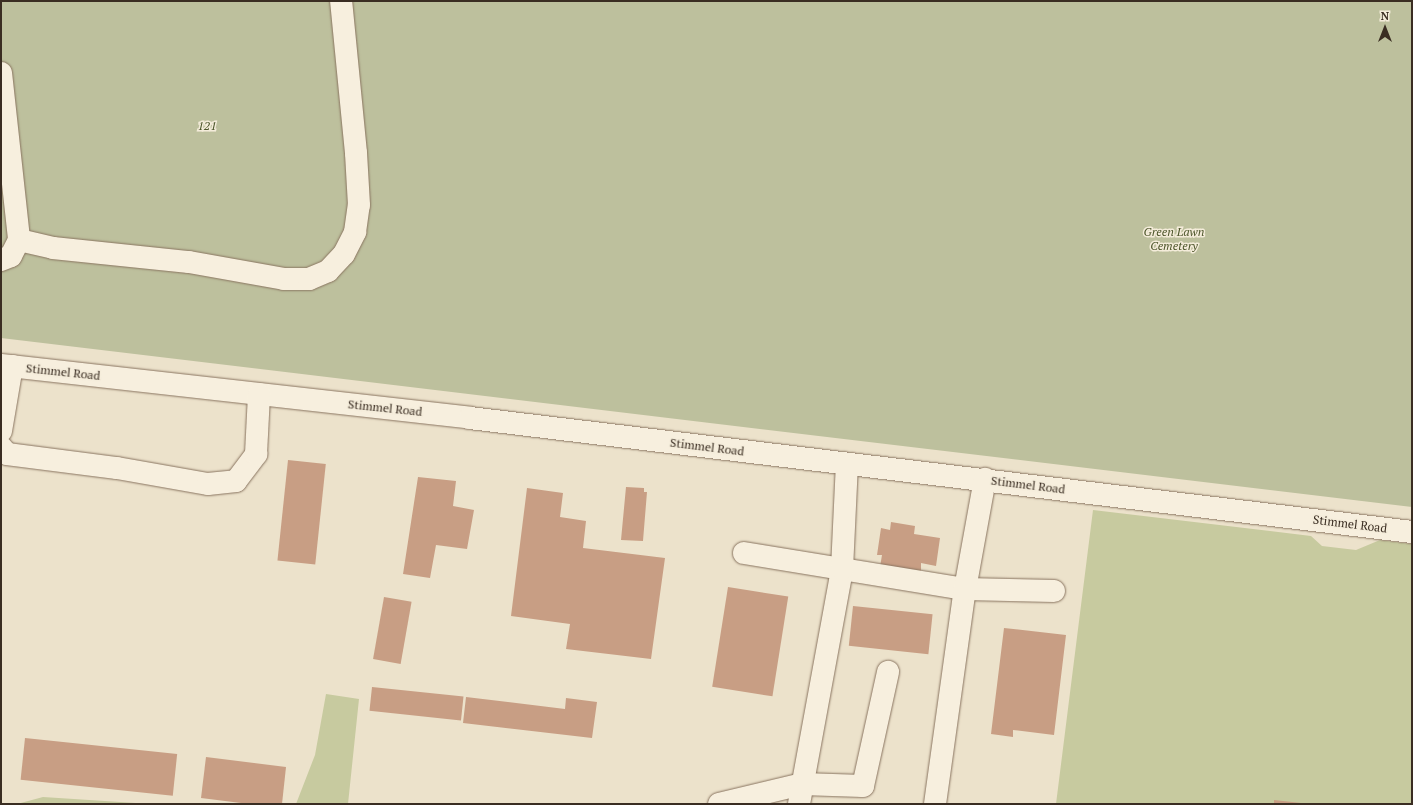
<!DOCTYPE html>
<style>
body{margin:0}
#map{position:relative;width:1413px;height:805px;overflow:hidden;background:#ece2cb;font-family:"PT Serif",serif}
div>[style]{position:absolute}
.green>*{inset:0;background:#c7ca9f}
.cemetery>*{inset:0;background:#bdc09d}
.building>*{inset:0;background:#c89e84;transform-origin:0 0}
.roads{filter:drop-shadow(0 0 1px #897460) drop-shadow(0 0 1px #897460)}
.minor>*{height:22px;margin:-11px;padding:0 11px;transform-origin:11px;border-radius:11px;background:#f7efde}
span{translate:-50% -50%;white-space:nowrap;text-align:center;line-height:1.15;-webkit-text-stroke:3px #f4ecda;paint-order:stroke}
.park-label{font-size:12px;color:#4c552a;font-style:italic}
.street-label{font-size:12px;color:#3a2d22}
.frame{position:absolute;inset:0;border:2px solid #3a2d22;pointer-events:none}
.north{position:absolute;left:1365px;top:8px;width:40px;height:40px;-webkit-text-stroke:3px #f4ecda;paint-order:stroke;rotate:0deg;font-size:11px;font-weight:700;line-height:16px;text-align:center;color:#3a2d22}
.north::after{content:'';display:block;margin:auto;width:14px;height:18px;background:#3a2d22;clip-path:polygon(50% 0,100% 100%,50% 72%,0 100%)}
</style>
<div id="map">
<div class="green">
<div style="clip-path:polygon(1093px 510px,1311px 536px,1322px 546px,1356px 550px,1380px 540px,1412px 544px,1412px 804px,1056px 804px)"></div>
<div style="clip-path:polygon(326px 694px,359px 699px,348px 804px,296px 804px,315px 755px)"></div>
<div style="clip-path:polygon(43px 797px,151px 804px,17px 804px)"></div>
</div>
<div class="cemetery">
<div style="clip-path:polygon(1px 1px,1412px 1px,1412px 507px,1px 338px)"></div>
</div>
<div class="building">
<div style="left:288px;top:460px;width:38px;height:101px;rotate:6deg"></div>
<div style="clip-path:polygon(418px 477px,456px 481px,453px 506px,474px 510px,467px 549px,436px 545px,430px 578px,403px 574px)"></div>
<div style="clip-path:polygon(626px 487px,644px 488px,644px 492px,647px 492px,643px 541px,621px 540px)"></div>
<div style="clip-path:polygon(527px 488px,563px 493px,560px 517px,586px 521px,583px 548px,665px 558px,651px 659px,566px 649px,570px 624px,511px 616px)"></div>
<div style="clip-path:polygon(891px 522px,915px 526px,914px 534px,940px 538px,936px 566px,921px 563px,921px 572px,880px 567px,882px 555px,877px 555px,881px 528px,890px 530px)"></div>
<div style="left:728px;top:587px;width:61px;height:101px;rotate:9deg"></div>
<div style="left:384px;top:597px;width:28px;height:63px;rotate:10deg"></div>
<div style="left:853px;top:606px;width:80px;height:40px;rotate:6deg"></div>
<div style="clip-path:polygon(1004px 628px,1066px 635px,1054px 735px,1013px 730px,1013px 737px,991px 734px)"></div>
<div style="left:372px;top:687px;width:92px;height:24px;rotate:6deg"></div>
<div style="clip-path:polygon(466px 697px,565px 709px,566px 698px,597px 702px,592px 738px,463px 723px)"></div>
<div style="left:25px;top:738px;width:153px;height:42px;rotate:6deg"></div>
<div style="clip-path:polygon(206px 757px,286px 767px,282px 804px,249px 804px,201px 798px)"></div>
<div style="clip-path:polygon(1274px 800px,1301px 803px,1301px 804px,1274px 804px)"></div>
</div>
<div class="roads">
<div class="minor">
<div style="left:1px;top:73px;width:168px;rotate:83.8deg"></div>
<div style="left:19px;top:240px;width:18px;rotate:117deg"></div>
<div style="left:11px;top:256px;width:11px;rotate:158deg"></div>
<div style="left:19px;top:240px;width:35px;rotate:13deg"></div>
<div style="left:53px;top:248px;width:137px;rotate:5.9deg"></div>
<div style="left:189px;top:262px;width:97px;rotate:10.1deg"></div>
<div style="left:284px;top:279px;width:25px"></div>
<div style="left:309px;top:279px;width:21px;rotate:-23deg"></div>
<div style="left:328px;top:271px;width:23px;rotate:-47deg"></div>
<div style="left:344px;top:254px;width:25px;rotate:-63deg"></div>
<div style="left:355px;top:232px;width:27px;rotate:-82deg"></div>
<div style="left:359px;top:205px;width:52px;rotate:-93.3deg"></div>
<div style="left:356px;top:153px;width:153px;rotate:-95.6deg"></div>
<div style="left:1px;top:365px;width:472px;rotate:6.4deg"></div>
<div style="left:470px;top:418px;width:949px;rotate:6.9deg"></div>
<div style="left:1px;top:431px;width:66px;rotate:-80.4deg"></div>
<div style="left:1px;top:447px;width:9px;rotate:49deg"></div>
<div style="left:7px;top:454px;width:111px;rotate:7.3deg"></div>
<div style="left:117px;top:468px;width:92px;rotate:10deg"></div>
<div style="left:208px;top:484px;width:28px;rotate:-6deg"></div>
<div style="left:236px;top:481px;width:34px;rotate:-53deg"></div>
<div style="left:256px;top:454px;width:60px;rotate:-87.1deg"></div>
<div style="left:744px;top:553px;width:224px;rotate:9.3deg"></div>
<div style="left:965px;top:589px;width:89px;rotate:1.3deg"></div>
<div style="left:719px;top:804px;width:85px;rotate:-13.5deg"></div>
<div style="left:802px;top:784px;width:61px;rotate:1.9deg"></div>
<div style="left:863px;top:786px;width:117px;rotate:-77.6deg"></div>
<div style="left:799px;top:804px;width:239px;rotate:-79.6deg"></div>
<div style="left:842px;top:569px;width:105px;rotate:-87.3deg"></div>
<div style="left:935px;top:804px;width:217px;rotate:-82.1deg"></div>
<div style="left:965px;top:589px;width:112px;rotate:-79.7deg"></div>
</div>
</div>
<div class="park-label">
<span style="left:207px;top:126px">121</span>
<span style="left:1174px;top:239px">Green Lawn<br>Cemetery</span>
</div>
<div class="street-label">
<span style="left:63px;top:372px;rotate:6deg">Stimmel Road</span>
<span style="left:385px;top:408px;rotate:6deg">Stimmel Road</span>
<span style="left:707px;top:447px;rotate:7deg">Stimmel Road</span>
<span style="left:1028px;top:485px;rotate:7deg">Stimmel Road</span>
<span style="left:1350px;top:524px;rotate:7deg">Stimmel Road</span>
</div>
<div class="frame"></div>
<div class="north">N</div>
</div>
